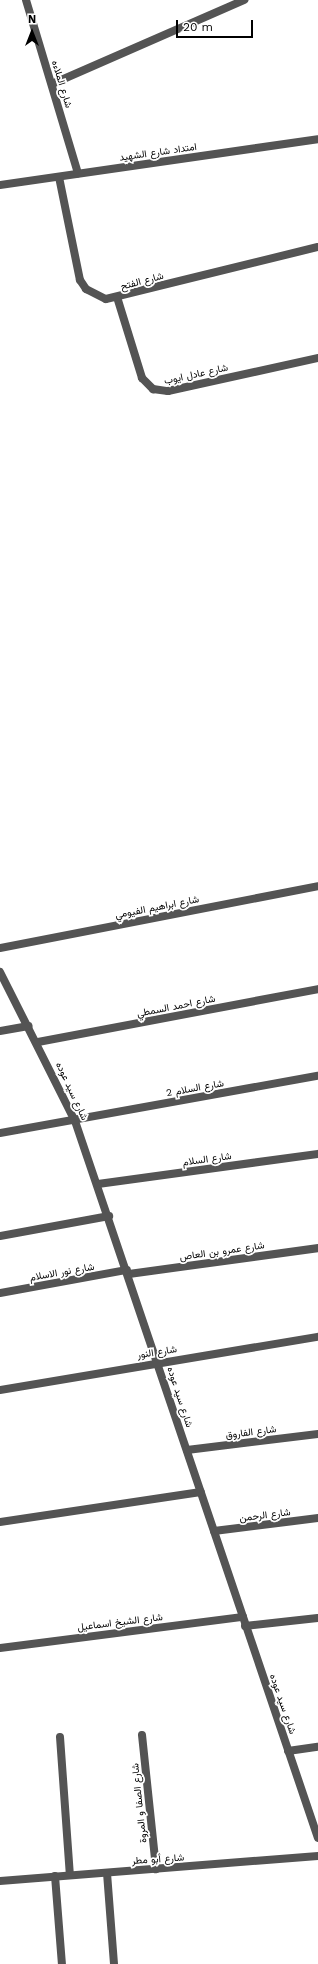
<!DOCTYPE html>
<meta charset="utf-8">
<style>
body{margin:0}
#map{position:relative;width:318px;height:1964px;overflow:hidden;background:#fff;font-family:"Work Sans",Vazirmatn,sans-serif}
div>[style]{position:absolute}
.street>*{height:8px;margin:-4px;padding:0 4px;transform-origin:4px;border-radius:4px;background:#545454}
span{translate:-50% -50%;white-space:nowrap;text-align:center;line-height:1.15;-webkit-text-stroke:3.5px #fff;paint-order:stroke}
.street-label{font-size:10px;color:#000}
.north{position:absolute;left:12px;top:12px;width:40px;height:40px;-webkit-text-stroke:3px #fff;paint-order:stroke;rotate:0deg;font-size:11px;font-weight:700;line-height:16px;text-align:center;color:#000}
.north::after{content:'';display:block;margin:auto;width:14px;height:18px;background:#000;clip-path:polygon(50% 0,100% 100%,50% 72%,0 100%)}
.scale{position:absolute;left:176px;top:20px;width:77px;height:18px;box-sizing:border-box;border:2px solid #000;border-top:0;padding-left:5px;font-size:12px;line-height:14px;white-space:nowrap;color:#000;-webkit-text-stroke:3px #fff;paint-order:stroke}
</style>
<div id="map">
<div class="street">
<div style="left:26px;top:0;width:181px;rotate:73.3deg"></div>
<div style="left:52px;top:84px;width:210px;rotate:-23.6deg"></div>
<div style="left:59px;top:177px;width:105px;rotate:78.5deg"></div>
<div style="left:80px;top:280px;width:11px;rotate:56deg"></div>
<div style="left:86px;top:289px;width:22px;rotate:27deg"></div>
<div style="left:106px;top:299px;width:218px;rotate:-13.8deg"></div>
<div style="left:0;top:185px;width:321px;rotate:-8.2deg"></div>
<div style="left:117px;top:297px;width:85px;rotate:72.8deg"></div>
<div style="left:142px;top:378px;width:16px;rotate:45deg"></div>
<div style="left:153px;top:389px;width:15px;rotate:8deg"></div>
<div style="left:168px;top:391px;width:154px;rotate:-12.4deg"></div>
<div style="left:0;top:948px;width:324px;rotate:-11deg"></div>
<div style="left:0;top:972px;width:167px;rotate:63.3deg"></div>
<div style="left:75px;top:1121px;width:757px;rotate:71.28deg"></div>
<div style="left:0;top:1031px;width:29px;rotate:-10deg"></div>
<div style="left:38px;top:1042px;width:285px;rotate:-10.7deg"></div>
<div style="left:0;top:1133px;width:323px;rotate:-10.2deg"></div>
<div style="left:98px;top:1184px;width:222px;rotate:-7.8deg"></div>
<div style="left:0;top:1236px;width:111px;rotate:-10.4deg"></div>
<div style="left:129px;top:1274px;width:191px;rotate:-7.8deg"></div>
<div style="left:0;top:1293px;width:129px;rotate:-10.3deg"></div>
<div style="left:0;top:1390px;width:322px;rotate:-9.5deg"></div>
<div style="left:187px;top:1450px;width:132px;rotate:-7deg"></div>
<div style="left:0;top:1522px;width:203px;rotate:-8.5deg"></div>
<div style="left:214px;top:1531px;width:105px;rotate:-7.1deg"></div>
<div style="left:245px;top:1626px;width:73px;rotate:-6.3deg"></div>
<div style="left:0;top:1648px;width:245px;rotate:-7.3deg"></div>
<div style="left:142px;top:1735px;width:135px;rotate:84deg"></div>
<div style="left:60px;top:1737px;width:138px;rotate:85.9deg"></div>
<div style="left:288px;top:1751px;width:30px;rotate:-8deg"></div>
<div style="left:107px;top:1873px;width:91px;rotate:85.6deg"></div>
<div style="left:55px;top:1876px;width:88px;rotate:85.5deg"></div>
<div style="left:0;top:1881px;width:319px;rotate:-4.5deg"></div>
</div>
<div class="street-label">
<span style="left:62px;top:84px;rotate:73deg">شارع الملاءه</span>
<span style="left:158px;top:152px;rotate:-8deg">امتداد شارع الشهيد</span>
<span style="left:142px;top:281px;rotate:-15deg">شارع الفتح</span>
<span style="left:196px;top:374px;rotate:-12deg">شارع عادل ايوب</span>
<span style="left:157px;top:907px;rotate:-11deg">شارع ابراهيم الفيومي</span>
<span style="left:176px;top:1006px;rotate:-11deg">شارع احمد السمطي</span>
<span style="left:195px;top:1088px;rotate:-10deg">شارع السلام 2</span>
<span style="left:72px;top:1091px;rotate:65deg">شارع سيد عوده</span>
<span style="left:207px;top:1159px;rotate:-8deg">شارع السلام</span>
<span style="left:222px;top:1251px;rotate:-8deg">شارع عمرو بن العاص</span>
<span style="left:62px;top:1272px;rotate:-10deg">شارع نور الاسلام</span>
<span style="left:157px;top:1352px;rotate:-9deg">شارع النور</span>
<span style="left:180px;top:1397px;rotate:72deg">شارع سيد عوده</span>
<span style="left:251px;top:1432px;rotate:-7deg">شارع الفاروق</span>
<span style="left:265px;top:1515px;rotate:-7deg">شارع الرحمن</span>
<span style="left:120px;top:1622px;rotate:-7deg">شارع الشيخ اسماعيل</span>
<span style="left:283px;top:1704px;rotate:71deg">شارع سيد عوده</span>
<span style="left:139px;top:1803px;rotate:-96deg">شارع الصفا و المروة</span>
<span style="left:158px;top:1859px;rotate:-4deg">شارع أبو مطر</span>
</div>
<div class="north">N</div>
<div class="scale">20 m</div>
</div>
